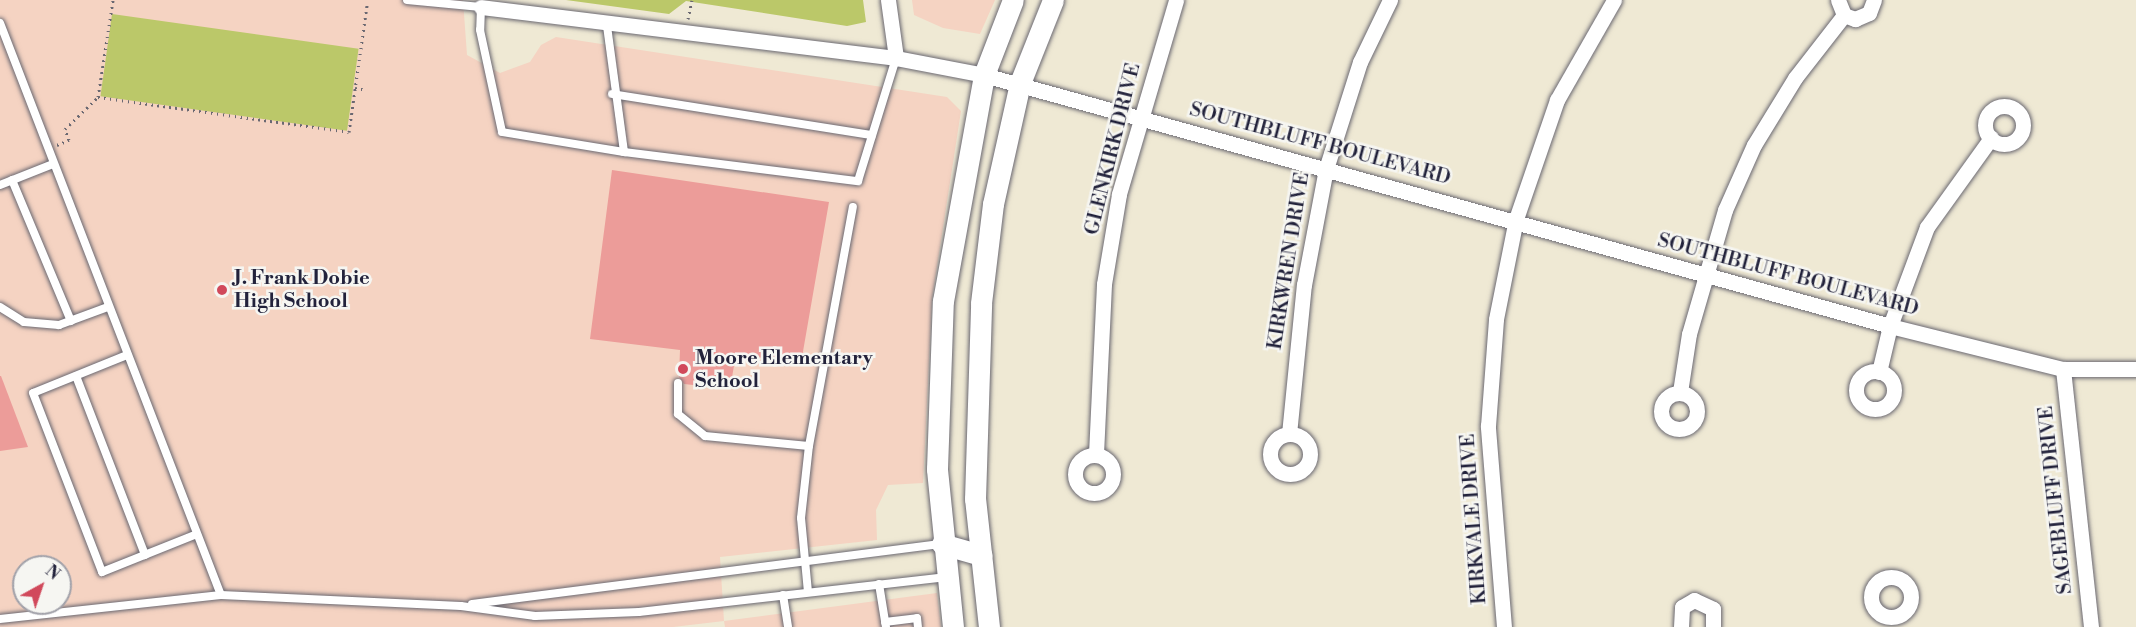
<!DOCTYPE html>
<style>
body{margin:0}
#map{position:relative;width:2136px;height:627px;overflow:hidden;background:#efe9d4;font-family:"Libre Bodoni",serif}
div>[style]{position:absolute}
.built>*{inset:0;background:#f5d3c2}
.green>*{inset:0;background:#bbc869;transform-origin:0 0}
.building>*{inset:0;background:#ec9c99}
.path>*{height:3px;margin-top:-1.5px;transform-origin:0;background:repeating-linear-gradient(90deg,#6a6871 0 1.5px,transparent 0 6px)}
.roads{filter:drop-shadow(0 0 2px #6a6871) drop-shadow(0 0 2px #6a6871)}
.lane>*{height:8px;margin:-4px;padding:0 4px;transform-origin:4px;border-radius:4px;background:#fff}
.street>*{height:15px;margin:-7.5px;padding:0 7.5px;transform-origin:7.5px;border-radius:7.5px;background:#fff}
.street>.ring{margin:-7.5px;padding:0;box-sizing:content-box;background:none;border:15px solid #fff;border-radius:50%}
.secondary>*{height:21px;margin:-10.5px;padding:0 10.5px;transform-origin:10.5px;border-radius:10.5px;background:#fff}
.dots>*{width:16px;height:16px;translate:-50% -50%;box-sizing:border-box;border:3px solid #f6f6f2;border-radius:50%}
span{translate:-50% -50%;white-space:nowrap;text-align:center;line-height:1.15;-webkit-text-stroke:5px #f6f6f2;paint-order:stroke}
.street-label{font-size:20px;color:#22223b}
.poi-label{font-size:20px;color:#22223b;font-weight:700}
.left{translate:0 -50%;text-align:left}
.north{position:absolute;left:12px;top:555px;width:60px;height:60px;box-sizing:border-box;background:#f6f6f2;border:2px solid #a1a1a9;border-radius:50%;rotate:40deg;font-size:16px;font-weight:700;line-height:24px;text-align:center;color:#22223b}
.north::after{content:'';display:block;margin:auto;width:21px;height:27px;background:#d1495b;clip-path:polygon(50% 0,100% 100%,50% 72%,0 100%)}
</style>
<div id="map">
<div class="built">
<div style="clip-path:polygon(evenodd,0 0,463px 0,467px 55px,500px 73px,530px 62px,541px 45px,556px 37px,947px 97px,961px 111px,932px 299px,923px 483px,888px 485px,876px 510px,877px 540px,720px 557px,724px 621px,937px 593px,941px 627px,725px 627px,724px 621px,673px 627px,0 627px,0 0,24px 567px,60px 567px,60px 603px,24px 603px,24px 567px)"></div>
<div style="clip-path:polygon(912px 0,995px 0,980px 34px,943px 28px,914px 15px)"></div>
</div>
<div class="green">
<div style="clip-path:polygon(566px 0,863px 0,866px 22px,847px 26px,686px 1px,669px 14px)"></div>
<div style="left:112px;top:14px;width:249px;height:83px;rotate:8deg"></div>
</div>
<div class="building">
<div style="clip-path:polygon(612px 170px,829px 202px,801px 363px,736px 354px,730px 389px,684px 384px,679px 377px,680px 350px,590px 339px)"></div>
<div style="clip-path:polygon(0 376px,1px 376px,28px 447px,0 451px)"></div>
</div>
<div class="path">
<div style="left:688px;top:19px;width:19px;rotate:-78deg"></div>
<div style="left:355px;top:88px;width:12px;rotate:9deg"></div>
<div style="left:98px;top:97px;width:253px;rotate:7.9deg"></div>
<div style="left:349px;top:132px;width:128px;rotate:-81.9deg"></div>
<div style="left:57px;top:145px;width:13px;rotate:-23deg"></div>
<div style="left:69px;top:140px;width:12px;rotate:-110deg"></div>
<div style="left:65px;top:129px;width:46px;rotate:-44.1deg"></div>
<div style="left:98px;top:97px;width:98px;rotate:-81.2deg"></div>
</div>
<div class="roads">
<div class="lane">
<div style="left:407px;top:0;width:74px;rotate:5.4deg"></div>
<div style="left:481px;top:7px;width:23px;rotate:92deg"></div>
<div style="left:480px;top:30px;width:104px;rotate:77.8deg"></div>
<div style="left:502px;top:132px;width:124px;rotate:9.3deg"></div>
<div style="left:0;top:23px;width:613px;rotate:68.88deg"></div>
<div style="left:221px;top:595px;width:240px;rotate:2.6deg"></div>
<div style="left:461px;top:606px;width:75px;rotate:7.7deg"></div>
<div style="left:535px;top:616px;width:104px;rotate:-2.2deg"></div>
<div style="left:639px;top:612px;width:310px;rotate:-6.5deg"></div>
<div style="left:607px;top:26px;width:127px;rotate:82.3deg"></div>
<div style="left:624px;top:152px;width:236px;rotate:7.1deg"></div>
<div style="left:858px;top:181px;width:129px;rotate:-72.8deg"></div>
<div style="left:612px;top:94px;width:263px;rotate:9deg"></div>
<div style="left:12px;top:180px;width:153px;rotate:67.3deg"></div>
<div style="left:0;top:185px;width:57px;rotate:-21.6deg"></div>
<div style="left:0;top:307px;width:28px;rotate:32deg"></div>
<div style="left:24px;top:322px;width:35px;rotate:5deg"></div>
<div style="left:59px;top:325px;width:52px;rotate:-20.2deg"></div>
<div style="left:127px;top:355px;width:101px;rotate:158deg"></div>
<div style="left:33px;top:393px;width:192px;rotate:68.9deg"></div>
<div style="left:102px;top:572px;width:102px;rotate:-21.8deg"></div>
<div style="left:76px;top:376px;width:192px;rotate:68.9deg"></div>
<div style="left:678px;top:383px;width:31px;rotate:90deg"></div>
<div style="left:678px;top:414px;width:35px;rotate:39deg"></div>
<div style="left:705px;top:436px;width:104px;rotate:5.5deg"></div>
<div style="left:879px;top:584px;width:44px;rotate:80.8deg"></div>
<div style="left:808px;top:592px;width:74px;rotate:-95.4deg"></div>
<div style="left:801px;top:518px;width:72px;rotate:-83.7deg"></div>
<div style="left:809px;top:446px;width:243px;rotate:-79.6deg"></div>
<div style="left:783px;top:595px;width:32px;rotate:81deg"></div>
<div style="left:472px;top:604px;width:474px;rotate:-7.3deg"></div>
<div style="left:0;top:619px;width:222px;rotate:-6.2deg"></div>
<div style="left:885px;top:622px;width:32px;rotate:-7deg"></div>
<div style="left:917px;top:618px;width:9px;rotate:84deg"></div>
</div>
<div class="street">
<div style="left:888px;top:0;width:59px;rotate:82.1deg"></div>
<div style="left:1838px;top:0;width:16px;rotate:68deg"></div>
<div style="left:1844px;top:15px;width:12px;rotate:20deg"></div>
<div style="left:1855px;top:19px;width:15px;rotate:-23deg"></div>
<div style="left:1869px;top:13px;width:14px;rotate:-69deg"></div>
<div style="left:481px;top:7px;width:418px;rotate:7deg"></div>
<div style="left:896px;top:58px;width:90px;rotate:10.9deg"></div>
<div style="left:984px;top:75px;width:940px;rotate:15.48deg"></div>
<div style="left:1890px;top:326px;width:178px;rotate:14deg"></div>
<div style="left:2063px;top:369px;width:73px"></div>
<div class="ring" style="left:1985px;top:106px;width:23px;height:23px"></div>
<div style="left:2063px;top:369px;width:260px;rotate:83.8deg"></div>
<div class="ring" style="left:1856px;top:371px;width:23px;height:23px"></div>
<div style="left:1879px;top:372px;width:47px;rotate:-76.6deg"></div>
<div style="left:1890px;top:326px;width:106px;rotate:-69.5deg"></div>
<div style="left:1927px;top:227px;width:110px;rotate:-54.3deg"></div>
<div style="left:1680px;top:392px;width:59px;rotate:-81.2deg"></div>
<div style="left:1689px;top:334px;width:129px;rotate:-73.8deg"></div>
<div style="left:1725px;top:210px;width:71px;rotate:-66deg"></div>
<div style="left:1754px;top:145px;width:79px;rotate:-58.5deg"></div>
<div style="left:1795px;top:78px;width:80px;rotate:-52.1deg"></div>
<div class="ring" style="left:1661px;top:393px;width:21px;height:21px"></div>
<div style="left:1289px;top:434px;width:150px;rotate:-84.3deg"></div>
<div style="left:1304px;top:285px;width:118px;rotate:-79.3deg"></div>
<div style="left:1326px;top:169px;width:112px;rotate:-72.4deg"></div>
<div style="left:1360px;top:62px;width:69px;rotate:-64.2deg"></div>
<div class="ring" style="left:1270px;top:434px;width:25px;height:25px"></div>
<div style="left:1096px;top:454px;width:170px;rotate:-87.3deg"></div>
<div style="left:1104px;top:284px;width:91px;rotate:-80.5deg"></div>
<div style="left:1119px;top:194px;width:202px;rotate:-73.6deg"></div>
<div class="ring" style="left:1075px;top:455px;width:23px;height:23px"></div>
<div class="ring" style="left:1871px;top:577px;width:25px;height:25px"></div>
<div style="left:1504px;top:627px;width:202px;rotate:-94.6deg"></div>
<div style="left:1488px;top:426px;width:107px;rotate:-85.7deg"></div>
<div style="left:1496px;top:319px;width:102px;rotate:-78.7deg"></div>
<div style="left:1516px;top:219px;width:126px;rotate:-71deg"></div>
<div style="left:1557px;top:100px;width:115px;rotate:-60.3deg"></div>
<div style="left:1681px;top:627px;width:20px;rotate:-87deg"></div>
<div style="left:1682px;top:607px;width:14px;rotate:-30deg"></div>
<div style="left:1694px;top:600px;width:21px;rotate:25deg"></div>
<div style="left:1713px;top:609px;width:18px;rotate:90deg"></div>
</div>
<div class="secondary">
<div style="left:942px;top:544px;width:41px;rotate:15.8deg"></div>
<div style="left:953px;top:627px;width:159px;rotate:-95.8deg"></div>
<div style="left:937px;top:469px;width:168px;rotate:-88deg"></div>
<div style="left:943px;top:301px;width:230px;rotate:-79.7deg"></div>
<div style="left:984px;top:75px;width:80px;rotate:-68.9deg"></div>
<div style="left:989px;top:627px;width:129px;rotate:-96.2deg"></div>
<div style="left:975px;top:499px;width:196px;rotate:-88.2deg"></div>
<div style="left:981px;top:303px;width:100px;rotate:-83.1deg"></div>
<div style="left:993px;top:204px;width:124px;rotate:-77.4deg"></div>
<div style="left:1020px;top:83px;width:89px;rotate:-68.3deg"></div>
</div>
</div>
<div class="dots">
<div style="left:222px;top:290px;background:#d1495b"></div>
<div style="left:683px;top:369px;background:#d1495b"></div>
</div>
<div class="street-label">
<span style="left:1320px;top:144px;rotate:15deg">SOUTHBLUFF BOULEVARD</span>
<span style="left:1113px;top:149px;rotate:-76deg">GLENKIRK DRIVE</span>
<span style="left:1289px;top:261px;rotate:-81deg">KIRKWREN DRIVE</span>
<span style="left:1788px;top:275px;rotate:15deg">SOUTHBLUFF BOULEVARD</span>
<span style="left:2056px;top:500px;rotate:-96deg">SAGEBLUFF DRIVE</span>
<span style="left:1474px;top:519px;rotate:-94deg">KIRKVALE DRIVE</span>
</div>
<div class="poi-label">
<span class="left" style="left:234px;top:290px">J. Frank Dobie<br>High School</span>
<span class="left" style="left:695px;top:370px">Moore Elementary<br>School</span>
</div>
<div class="north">N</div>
</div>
